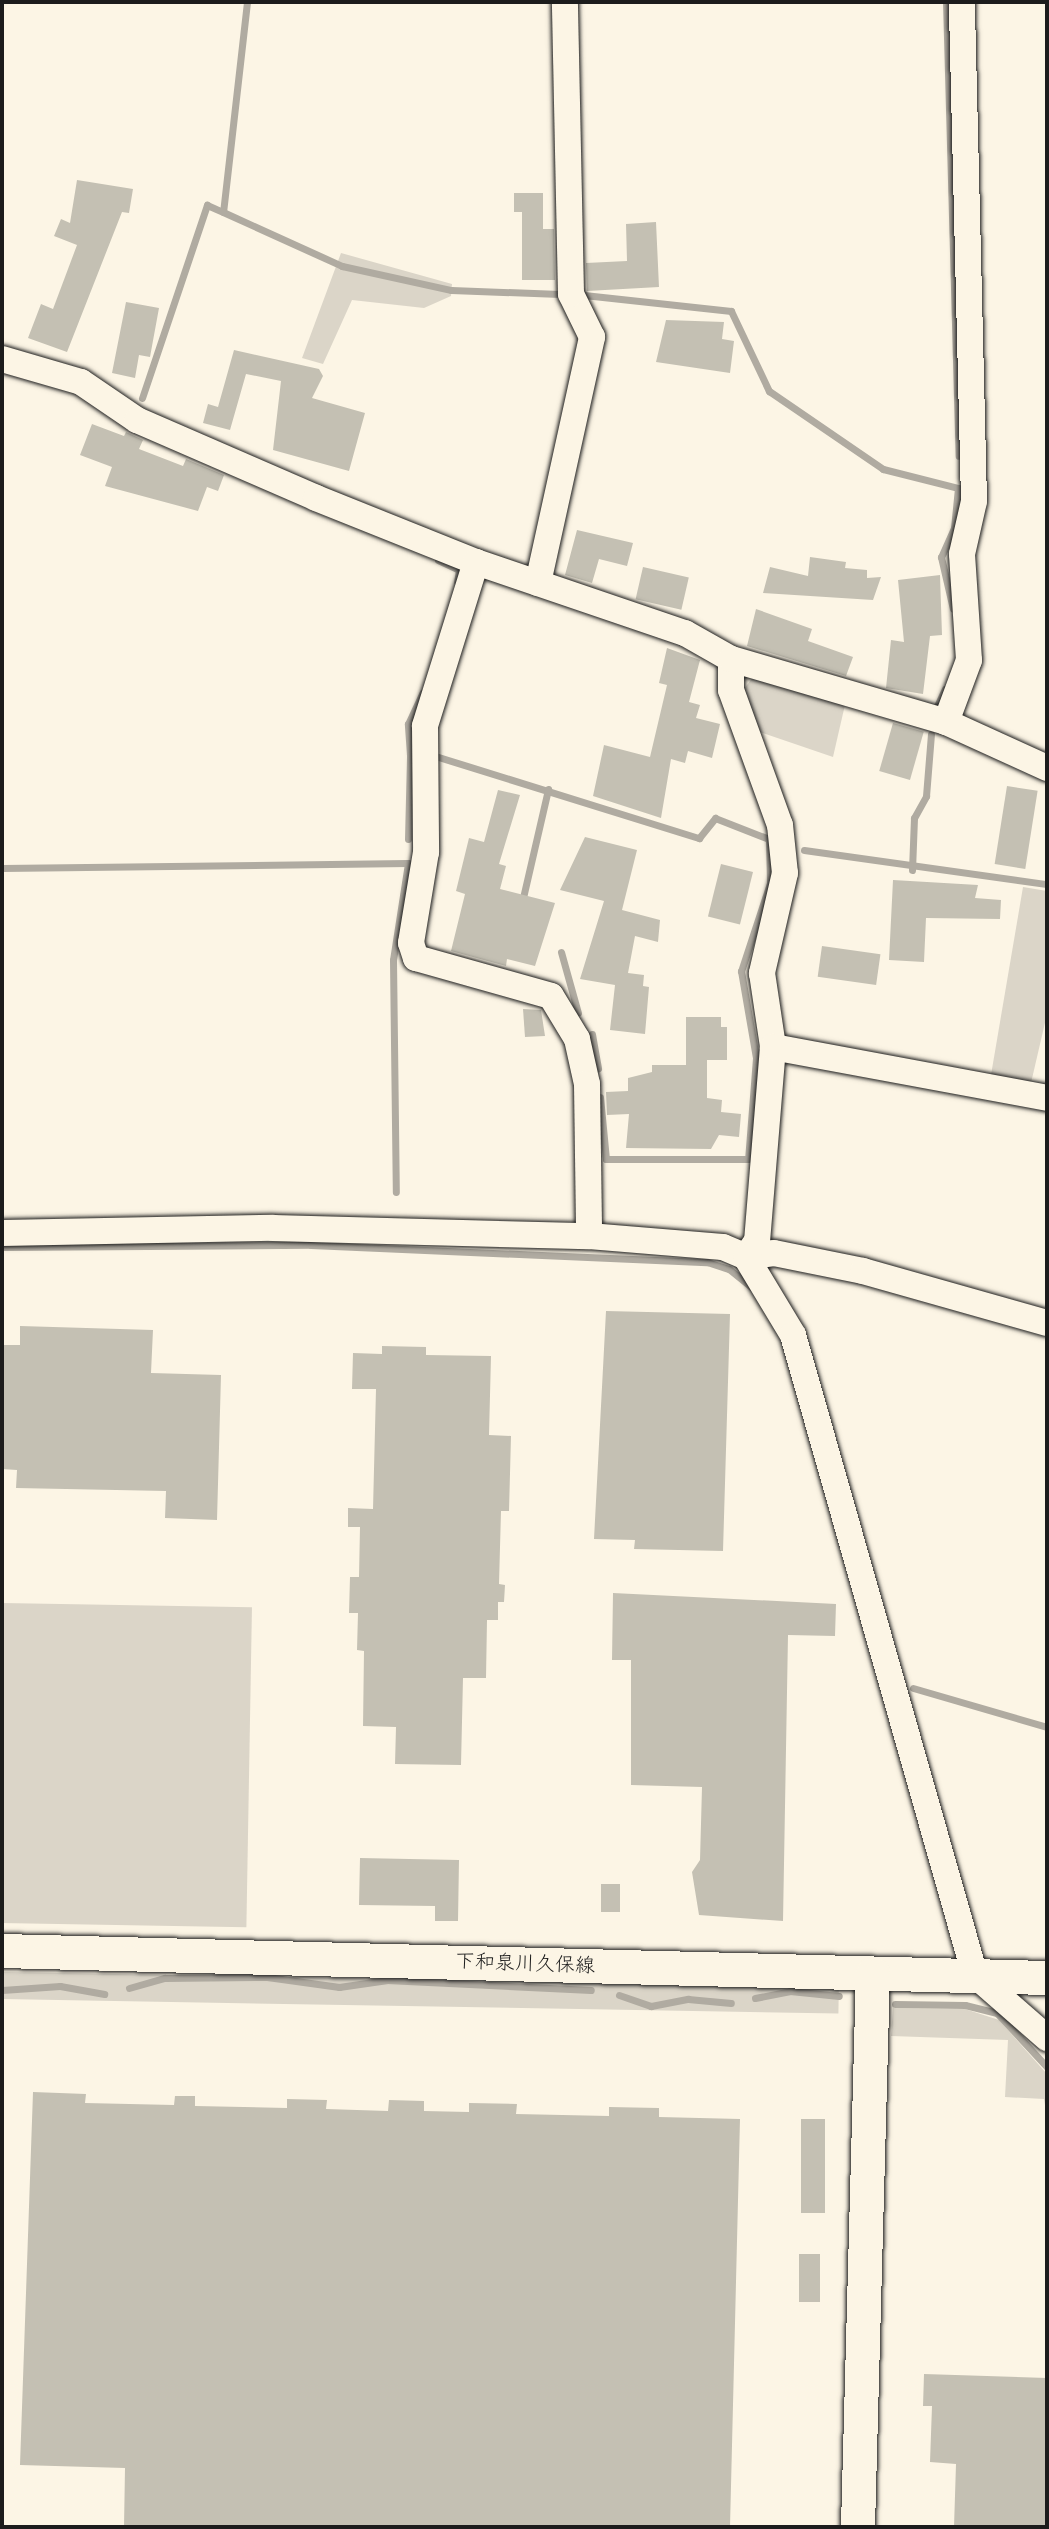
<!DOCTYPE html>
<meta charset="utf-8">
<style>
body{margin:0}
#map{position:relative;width:1049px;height:2529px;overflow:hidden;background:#fcf5e5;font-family:"Shantell Sans","Klee One",sans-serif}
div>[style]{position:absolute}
.green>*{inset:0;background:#dbd5c8;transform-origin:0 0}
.stream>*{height:7px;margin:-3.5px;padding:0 3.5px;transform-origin:3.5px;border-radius:3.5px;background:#b0aba1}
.building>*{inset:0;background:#c4c0b3;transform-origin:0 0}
.roads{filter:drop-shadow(0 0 2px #1c1c1c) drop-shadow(0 0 2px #1c1c1c)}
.minor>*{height:26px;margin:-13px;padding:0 13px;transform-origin:13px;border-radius:13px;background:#fcf5e5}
.tertiary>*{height:34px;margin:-17px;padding:0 17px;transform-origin:17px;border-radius:17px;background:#fcf5e5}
span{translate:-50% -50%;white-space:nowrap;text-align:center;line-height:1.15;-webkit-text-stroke:8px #fcf5e5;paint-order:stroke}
.street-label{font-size:20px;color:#1c1c1c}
.frame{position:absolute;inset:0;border:4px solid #1c1c1c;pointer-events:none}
</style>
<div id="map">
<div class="green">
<div style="clip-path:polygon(341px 253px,452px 284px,451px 296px,424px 308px,352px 300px,323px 364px,302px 358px)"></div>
<div style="clip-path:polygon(758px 670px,847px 696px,833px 757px,757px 731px,742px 692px)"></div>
<div style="clip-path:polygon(1023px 887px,1047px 891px,1047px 1014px,1031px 1083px,991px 1075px)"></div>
<div style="left:2px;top:1603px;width:250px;height:320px;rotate:1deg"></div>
<div style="left:2px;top:1972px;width:837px;height:27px;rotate:1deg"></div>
<div style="clip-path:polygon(893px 2008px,965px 2009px,999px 2020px,1047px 2074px,1047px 2118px,1044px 2099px,1005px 2097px,1008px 2040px,891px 2036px)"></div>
</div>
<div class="stream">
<div style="left:247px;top:2px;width:211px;rotate:96.5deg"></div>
<div style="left:223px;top:212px;width:131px;rotate:24.4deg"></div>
<div style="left:342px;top:266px;width:112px;rotate:12.4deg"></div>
<div style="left:451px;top:290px;width:109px;rotate:2.1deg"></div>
<div style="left:946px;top:2px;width:454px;rotate:88.4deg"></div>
<div style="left:584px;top:295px;width:148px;rotate:6.2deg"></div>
<div style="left:731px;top:311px;width:89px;rotate:64.6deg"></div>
<div style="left:769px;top:391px;width:138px;rotate:34.4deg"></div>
<div style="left:883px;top:469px;width:77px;rotate:14.2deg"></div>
<div style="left:958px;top:488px;width:40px;rotate:95.7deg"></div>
<div style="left:954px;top:528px;width:32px;rotate:114deg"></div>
<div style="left:941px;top:557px;width:53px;rotate:77deg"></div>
<div style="left:142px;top:398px;width:204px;rotate:-71.4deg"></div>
<div style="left:207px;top:205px;width:17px;rotate:24deg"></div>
<div style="left:438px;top:560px;width:23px;rotate:25deg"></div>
<div style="left:459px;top:570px;width:12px;rotate:99deg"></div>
<div style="left:937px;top:706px;width:19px;rotate:-65deg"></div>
<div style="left:410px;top:755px;width:31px;rotate:-94deg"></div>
<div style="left:408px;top:724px;width:35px;rotate:-65deg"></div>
<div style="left:432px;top:755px;width:280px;rotate:17.3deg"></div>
<div style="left:699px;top:838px;width:26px;rotate:-51deg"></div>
<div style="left:715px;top:818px;width:58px;rotate:21.3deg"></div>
<div style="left:769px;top:839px;width:44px;rotate:88.7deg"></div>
<div style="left:770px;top:883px;width:93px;rotate:108.2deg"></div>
<div style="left:741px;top:971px;width:88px;rotate:80.2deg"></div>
<div style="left:756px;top:1058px;width:101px;rotate:94.5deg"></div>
<div style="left:748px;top:1159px;width:142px;rotate:180deg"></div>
<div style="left:606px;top:1159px;width:62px;rotate:-95.5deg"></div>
<div style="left:408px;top:839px;width:84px;rotate:-88.6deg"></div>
<div style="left:410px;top:755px;width:11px;rotate:-15deg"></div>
<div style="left:804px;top:850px;width:245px;rotate:8deg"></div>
<div style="left:2px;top:868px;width:406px;rotate:-0.7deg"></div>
<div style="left:408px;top:863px;width:98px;rotate:98.8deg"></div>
<div style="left:393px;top:960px;width:232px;rotate:89.3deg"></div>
<div style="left:912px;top:870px;width:52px;rotate:-87.8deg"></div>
<div style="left:914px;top:818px;width:25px;rotate:-61deg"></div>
<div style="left:926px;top:796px;width:62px;rotate:-85.4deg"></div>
<div style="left:522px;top:902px;width:116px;rotate:-77deg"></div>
<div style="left:561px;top:952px;width:63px;rotate:74.4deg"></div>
<div style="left:592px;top:1034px;width:35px;rotate:80deg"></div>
<div style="left:2px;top:1247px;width:309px;rotate:-0.4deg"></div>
<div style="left:311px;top:1245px;width:396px;rotate:2.5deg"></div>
<div style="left:707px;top:1262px;width:23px;rotate:18deg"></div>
<div style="left:729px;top:1269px;width:33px;rotate:39deg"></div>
<div style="left:913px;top:1688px;width:140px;rotate:16.2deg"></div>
<div style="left:129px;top:1988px;width:37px;rotate:-16deg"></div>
<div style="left:165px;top:1978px;width:102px;rotate:-0.6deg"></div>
<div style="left:267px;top:1977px;width:73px;rotate:7.9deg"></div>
<div style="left:339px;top:1987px;width:49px;rotate:-8.3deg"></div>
<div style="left:387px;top:1980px;width:204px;rotate:2.8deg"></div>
<div style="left:2px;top:1990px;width:58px;rotate:-3.9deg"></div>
<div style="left:60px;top:1986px;width:45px;rotate:10.3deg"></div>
<div style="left:619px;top:1995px;width:34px;rotate:19deg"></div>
<div style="left:651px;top:2006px;width:38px;rotate:-11deg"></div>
<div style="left:688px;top:1999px;width:43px;rotate:5.3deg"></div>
<div style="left:755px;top:1998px;width:36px;rotate:-11deg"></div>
<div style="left:790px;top:1991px;width:49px;rotate:5.8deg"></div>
<div style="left:895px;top:2004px;width:70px;rotate:0.8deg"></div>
<div style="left:965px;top:2005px;width:33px;rotate:14deg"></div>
<div style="left:997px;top:2013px;width:74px;rotate:47.2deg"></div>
</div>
<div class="building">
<div style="clip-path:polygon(77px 180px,133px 189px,129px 213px,122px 212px,67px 352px,28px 338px,41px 304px,53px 309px,77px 245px,54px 236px,61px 219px,70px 223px)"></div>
<div style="clip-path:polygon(514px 193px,543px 193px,543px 229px,554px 229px,555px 280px,522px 280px,522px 212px,514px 212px)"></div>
<div style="clip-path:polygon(656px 222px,659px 287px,587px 291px,586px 263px,627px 261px,626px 224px)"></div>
<div style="clip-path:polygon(126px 302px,159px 308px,150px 357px,139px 355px,135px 378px,112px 373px)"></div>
<div style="clip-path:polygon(666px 320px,724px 322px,722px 339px,734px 341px,730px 373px,656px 362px)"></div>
<div style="clip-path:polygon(234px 350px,319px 369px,323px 376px,312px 398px,365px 413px,349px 471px,273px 450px,281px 381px,246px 374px,230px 430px,203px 423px,208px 404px,218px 407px)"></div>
<div style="clip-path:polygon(92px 424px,124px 436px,126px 432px,143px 440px,139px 449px,183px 466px,186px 459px,224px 475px,218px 491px,207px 487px,198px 511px,105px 486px,112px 467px,80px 455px)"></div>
<div style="clip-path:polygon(577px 530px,633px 543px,627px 566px,599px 559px,592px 583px,565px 575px)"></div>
<div style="clip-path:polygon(810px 557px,846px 562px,845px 568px,867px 570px,867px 578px,881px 577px,873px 600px,763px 593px,770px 567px,808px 576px)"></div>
<div style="left:643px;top:567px;width:47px;height:33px;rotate:13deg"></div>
<div style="clip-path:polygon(940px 575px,942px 635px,930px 636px,923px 694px,886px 688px,891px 640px,904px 642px,898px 580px)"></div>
<div style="clip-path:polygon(756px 609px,812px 629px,808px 641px,853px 657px,846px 676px,747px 646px)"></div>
<div style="clip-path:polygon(667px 648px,700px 660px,689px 702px,700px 705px,696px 718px,720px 724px,712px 758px,688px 751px,685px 763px,671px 759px,661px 818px,593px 796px,604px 745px,650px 757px,667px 685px,659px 683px)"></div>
<div style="left:893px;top:723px;width:32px;height:50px;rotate:16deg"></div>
<div style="left:1007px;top:786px;width:31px;height:79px;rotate:9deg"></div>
<div style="clip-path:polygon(498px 790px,520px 795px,499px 864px,506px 866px,500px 889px,555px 903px,535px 966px,507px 959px,506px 966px,451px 951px,465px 894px,456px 891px,469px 838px,484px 842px)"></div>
<div style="clip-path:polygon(585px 837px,637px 850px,622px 910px,660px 920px,658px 942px,635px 936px,628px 973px,644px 975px,643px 986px,649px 987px,645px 1034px,610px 1030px,615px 985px,580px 979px,604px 901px,560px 890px)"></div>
<div style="left:721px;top:864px;width:33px;height:54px;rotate:14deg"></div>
<div style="clip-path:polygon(893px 880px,978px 885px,975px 898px,1001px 900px,1000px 919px,926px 918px,924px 962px,889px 960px)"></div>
<div style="left:822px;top:946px;width:59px;height:31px;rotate:8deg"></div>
<div style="clip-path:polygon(523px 1009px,541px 1010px,545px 1036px,525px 1037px)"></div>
<div style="clip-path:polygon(686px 1017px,721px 1017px,721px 1027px,727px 1027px,727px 1060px,707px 1060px,707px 1098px,722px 1100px,721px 1112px,741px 1114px,739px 1137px,719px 1135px,711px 1149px,626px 1148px,629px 1114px,607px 1115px,606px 1092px,628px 1091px,628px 1078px,652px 1072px,652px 1065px,686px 1065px)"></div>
<div style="clip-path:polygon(606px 1311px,730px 1314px,723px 1551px,634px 1549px,635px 1540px,594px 1539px)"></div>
<div style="clip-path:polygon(20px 1326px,153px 1330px,151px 1373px,221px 1375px,217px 1520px,165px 1518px,166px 1491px,16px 1488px,17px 1470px,2px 1469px,2px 1345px,20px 1345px)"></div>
<div style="clip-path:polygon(382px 1346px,426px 1347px,426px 1355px,491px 1356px,489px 1435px,511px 1436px,509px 1511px,501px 1511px,499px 1584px,505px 1585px,504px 1602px,498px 1602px,498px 1620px,487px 1620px,486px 1678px,463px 1678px,461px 1765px,395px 1764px,396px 1727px,363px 1726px,364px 1651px,357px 1650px,358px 1613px,349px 1613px,350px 1577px,359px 1577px,360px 1527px,348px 1527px,348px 1508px,373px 1509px,376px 1389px,352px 1389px,353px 1353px,382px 1354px)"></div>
<div style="clip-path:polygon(613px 1593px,836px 1604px,835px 1636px,788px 1635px,783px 1921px,699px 1915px,692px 1872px,700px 1860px,702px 1787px,631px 1785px,631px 1660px,612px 1660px)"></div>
<div style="clip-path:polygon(360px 1858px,459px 1860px,458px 1921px,435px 1921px,435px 1906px,359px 1905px)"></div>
<div style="left:601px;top:1884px;width:19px;height:28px"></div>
<div style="clip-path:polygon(33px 2092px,86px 2094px,85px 2103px,174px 2105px,175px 2096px,195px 2096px,195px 2106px,287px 2108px,287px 2099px,327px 2100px,326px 2109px,388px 2111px,389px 2100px,424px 2101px,424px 2111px,469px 2112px,469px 2103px,517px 2104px,516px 2114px,609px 2116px,609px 2107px,659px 2108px,659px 2117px,740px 2119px,730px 2527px,124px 2527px,125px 2468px,20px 2465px)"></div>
<div style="left:801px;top:2119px;width:24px;height:94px"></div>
<div style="left:799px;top:2254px;width:21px;height:48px"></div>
<div style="clip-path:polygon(924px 2374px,1047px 2378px,1047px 2527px,954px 2527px,956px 2464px,930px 2462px,932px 2406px,923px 2406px)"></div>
</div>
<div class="roads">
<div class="minor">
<div style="left:2px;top:359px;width:82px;rotate:16.2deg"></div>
<div style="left:81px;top:382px;width:68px;rotate:34.2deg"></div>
<div style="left:137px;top:420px;width:195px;rotate:23.5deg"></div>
<div style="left:316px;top:498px;width:172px;rotate:21.8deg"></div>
<div style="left:476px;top:562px;width:221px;rotate:18.8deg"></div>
<div style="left:685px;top:633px;width:53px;rotate:29.5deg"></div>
<div style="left:731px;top:659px;width:31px;rotate:90deg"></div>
<div style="left:731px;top:690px;width:144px;rotate:70.1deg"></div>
<div style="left:780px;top:825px;width:48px;rotate:84.1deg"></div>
<div style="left:785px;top:873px;width:103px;rotate:103deg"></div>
<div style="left:762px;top:973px;width:75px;rotate:81.5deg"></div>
<div style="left:773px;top:1047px;width:195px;rotate:94.7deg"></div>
<div style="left:757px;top:1241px;width:19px;rotate:125deg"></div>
<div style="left:476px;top:562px;width:172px;rotate:107.3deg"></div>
<div style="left:425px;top:726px;width:126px;rotate:89.5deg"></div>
<div style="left:426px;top:852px;width:92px;rotate:99.4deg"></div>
<div style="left:411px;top:943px;width:16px;rotate:72deg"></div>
<div style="left:416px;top:958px;width:140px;rotate:15.7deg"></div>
<div style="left:551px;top:996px;width:50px;rotate:58.8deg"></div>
<div style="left:577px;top:1039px;width:46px;rotate:77.5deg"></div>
<div style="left:587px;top:1084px;width:152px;rotate:89.2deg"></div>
<div style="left:538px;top:583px;width:252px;rotate:-77.6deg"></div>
<div style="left:592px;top:337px;width:48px;rotate:-116deg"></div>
<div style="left:571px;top:294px;width:292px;rotate:-91.2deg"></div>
<div style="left:731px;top:659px;width:224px;rotate:16.3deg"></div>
<div style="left:946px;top:722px;width:111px;rotate:24.5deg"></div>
<div style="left:946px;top:722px;width:66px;rotate:-69.6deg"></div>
<div style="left:969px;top:660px;width:106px;rotate:-93.8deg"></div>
<div style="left:962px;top:554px;width:54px;rotate:-77.2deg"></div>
<div style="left:974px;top:501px;width:499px;rotate:-91.4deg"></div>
<div style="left:773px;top:1047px;width:279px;rotate:10.5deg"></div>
<div style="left:2px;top:1233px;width:271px;rotate:-1.1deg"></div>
<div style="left:273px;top:1228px;width:316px;rotate:1.5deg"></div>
<div style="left:589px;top:1236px;width:134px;rotate:4.7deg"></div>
<div style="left:723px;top:1247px;width:25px;rotate:23deg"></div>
<div style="left:746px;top:1257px;width:91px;rotate:58.9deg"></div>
<div style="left:793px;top:1335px;width:665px;rotate:74.13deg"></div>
<div style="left:975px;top:1975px;width:96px;rotate:41.2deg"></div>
<div style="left:746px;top:1257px;width:28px;rotate:-8deg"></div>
<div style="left:774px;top:1253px;width:91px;rotate:11.4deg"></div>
<div style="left:863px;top:1271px;width:191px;rotate:15.8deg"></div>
</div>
<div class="tertiary">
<div style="left:2px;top:1951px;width:1045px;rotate:1.48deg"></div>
<div style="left:858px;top:2527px;width:553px;rotate:-88.45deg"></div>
</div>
</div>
<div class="street-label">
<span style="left:525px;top:1963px;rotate:2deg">下和泉川久保線</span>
</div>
<div class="frame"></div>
</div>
